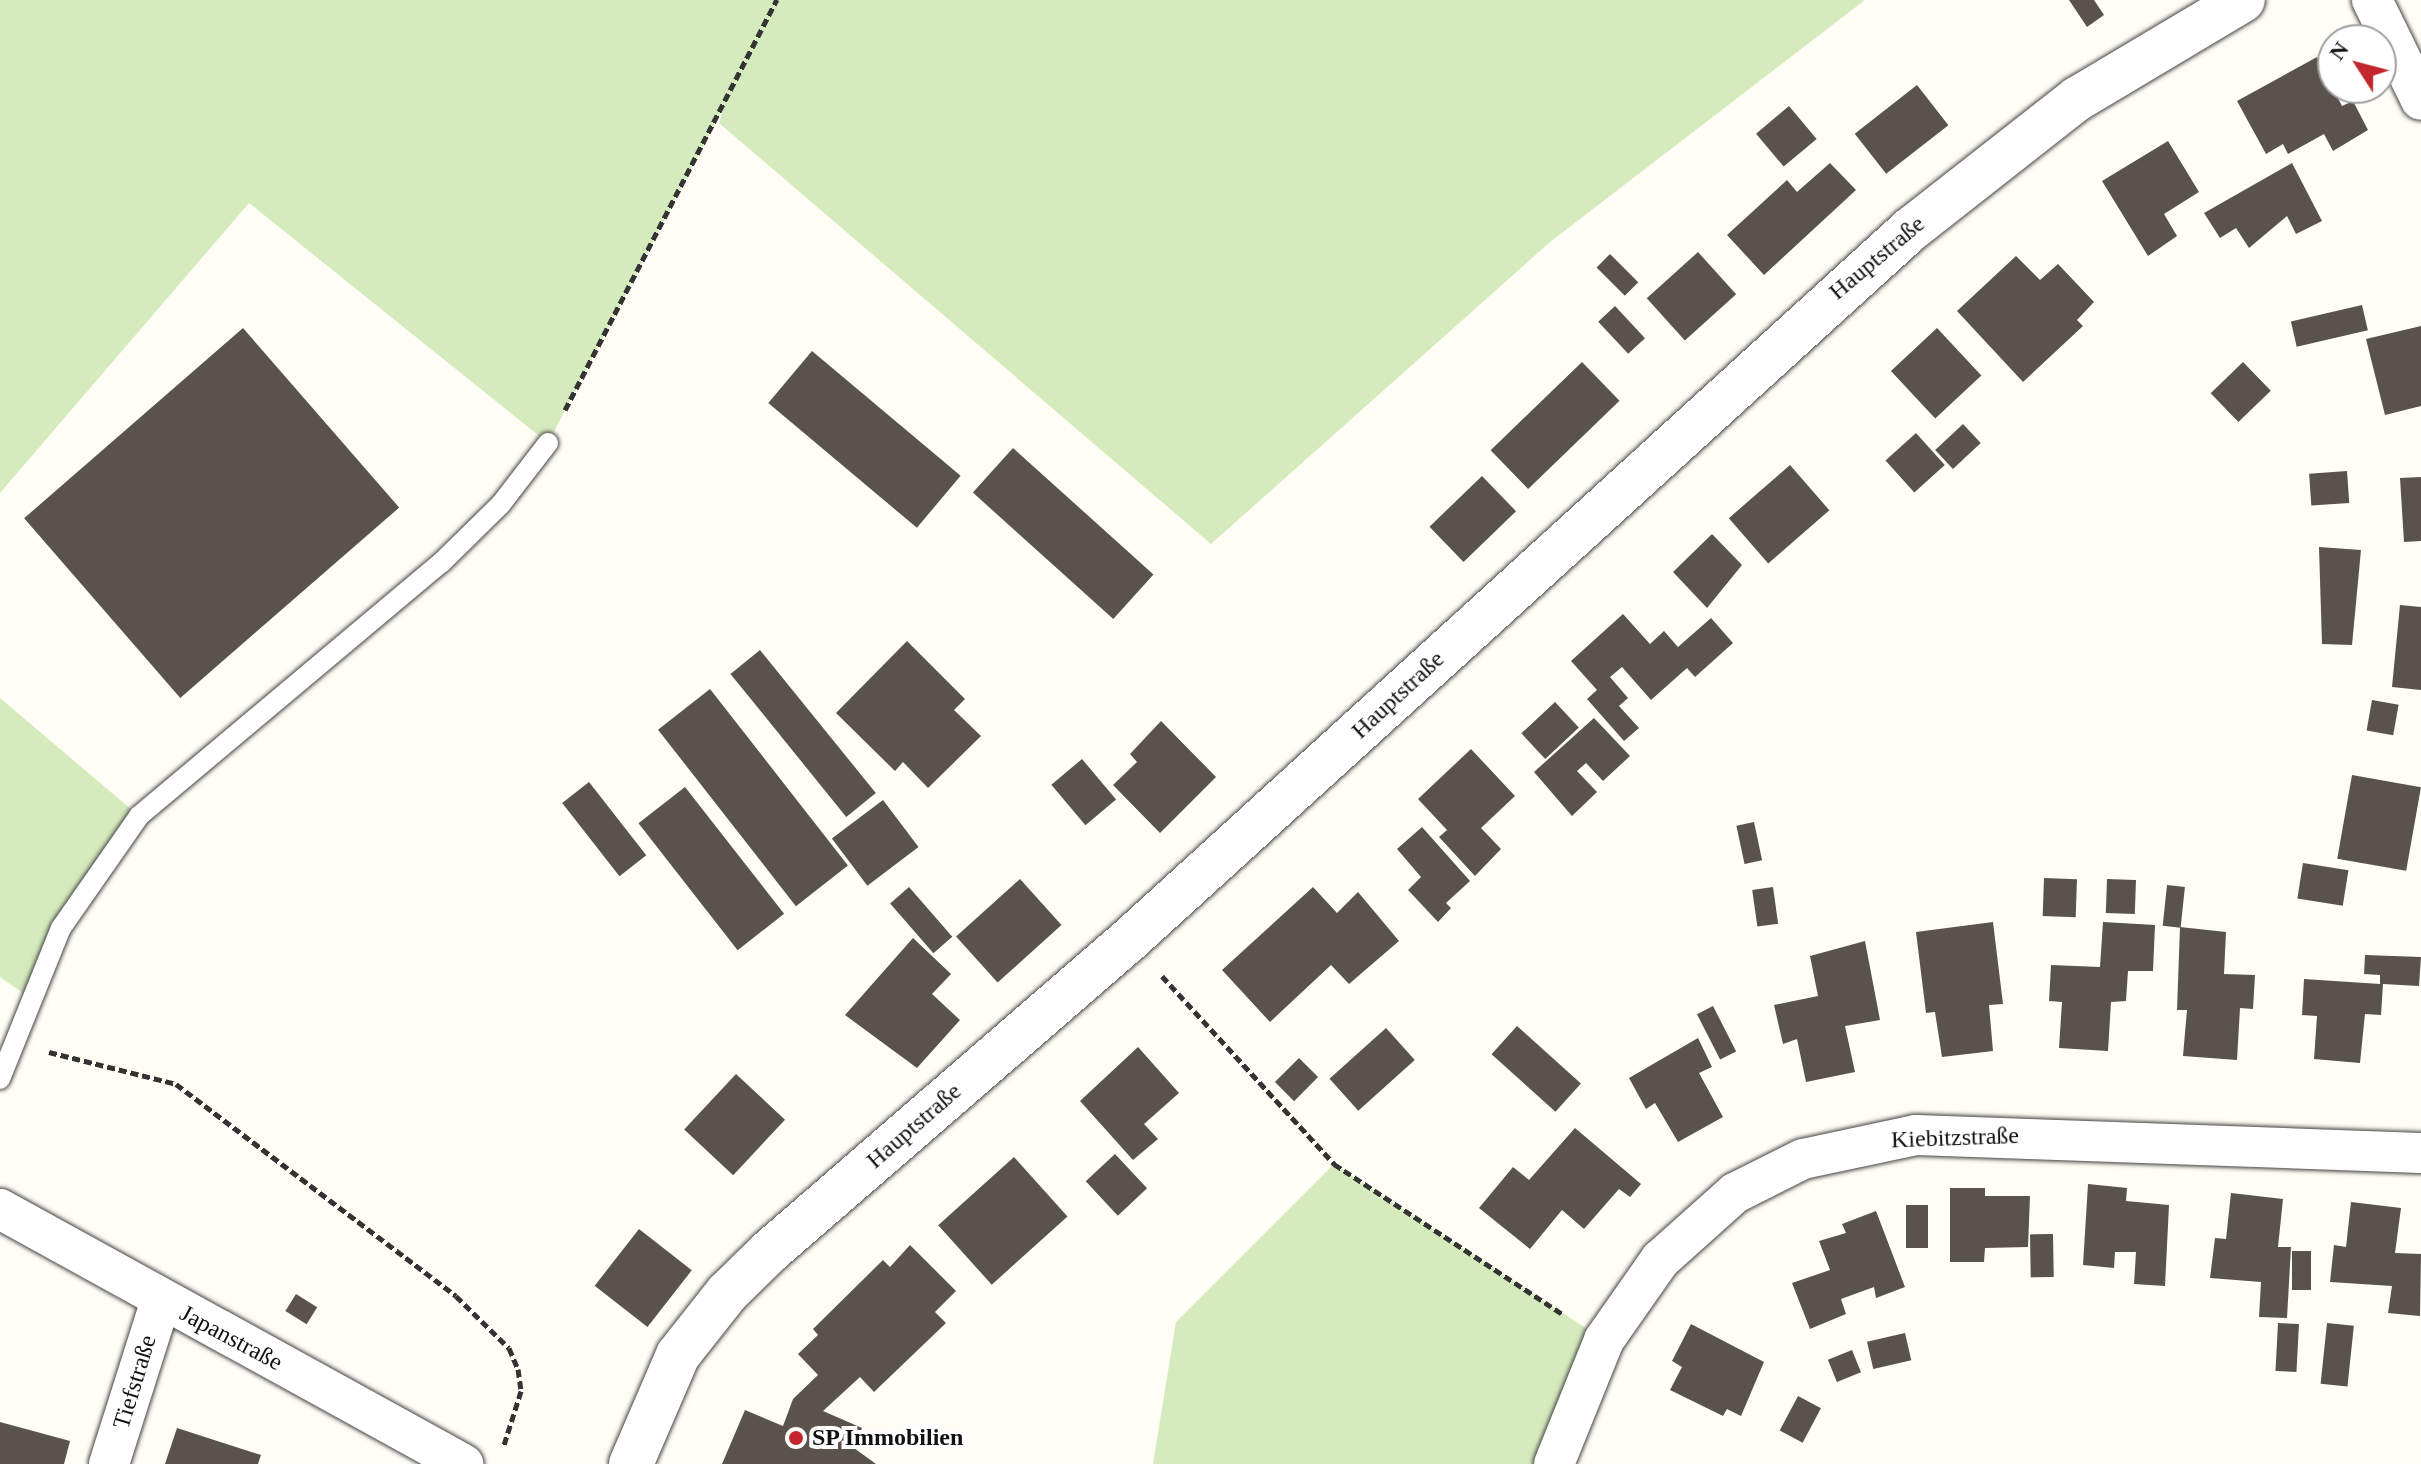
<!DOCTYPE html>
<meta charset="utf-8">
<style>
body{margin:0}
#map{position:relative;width:2421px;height:1464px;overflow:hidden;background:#fffdf5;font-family:"Times New Roman",serif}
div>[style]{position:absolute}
.green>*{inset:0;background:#d5ebbd}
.building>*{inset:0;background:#5a524d;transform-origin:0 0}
.path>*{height:5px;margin-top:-2.5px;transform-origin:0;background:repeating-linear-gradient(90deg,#333 0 8px,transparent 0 12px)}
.roads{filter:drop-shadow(0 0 2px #444) drop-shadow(0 0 2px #444)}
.service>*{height:20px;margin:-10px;padding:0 10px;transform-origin:10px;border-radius:10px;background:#fff}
.minor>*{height:40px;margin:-20px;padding:0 20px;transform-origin:20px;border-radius:20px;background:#fff}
.tertiary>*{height:44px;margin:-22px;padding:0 22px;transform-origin:22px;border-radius:22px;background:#fff}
.dots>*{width:22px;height:22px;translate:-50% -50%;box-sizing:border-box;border:4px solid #fff;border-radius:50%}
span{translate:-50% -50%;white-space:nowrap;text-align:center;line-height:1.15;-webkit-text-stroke:8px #fff;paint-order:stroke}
.street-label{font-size:24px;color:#111}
.poi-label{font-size:24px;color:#111;font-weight:700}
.left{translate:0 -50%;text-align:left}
.north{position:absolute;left:2317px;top:24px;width:80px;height:80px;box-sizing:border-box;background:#fff;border:2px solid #a0a0a0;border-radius:50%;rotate:306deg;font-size:22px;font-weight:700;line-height:32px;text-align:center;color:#111}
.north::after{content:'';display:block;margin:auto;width:28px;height:36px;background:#c4262e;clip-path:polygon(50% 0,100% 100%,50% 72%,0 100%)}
</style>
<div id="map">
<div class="green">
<div style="clip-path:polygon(0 0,1865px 0,1550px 242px,1211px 544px,719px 123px,724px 107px,548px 443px,249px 203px,0 493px)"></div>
<div style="clip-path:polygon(0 698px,139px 816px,29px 997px,0 977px)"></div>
<div style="clip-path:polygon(1334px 1164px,1604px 1340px,1554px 1464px,1153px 1464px,1176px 1322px)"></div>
</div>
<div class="building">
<div style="clip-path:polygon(2069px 0,2094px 0,2104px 15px,2087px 27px)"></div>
<div style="clip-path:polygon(2317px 57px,2342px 106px,2353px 101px,2368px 130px,2333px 151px,2324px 134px,2288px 154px,2283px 144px,2266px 154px,2237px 101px)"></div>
<div style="left:1917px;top:85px;width:51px;height:79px;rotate:52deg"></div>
<div style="left:1789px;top:106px;width:43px;height:43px;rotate:50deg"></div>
<div style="clip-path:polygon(2168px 141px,2199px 192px,2164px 214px,2177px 236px,2148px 256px,2102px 181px)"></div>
<div style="clip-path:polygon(1830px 163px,1856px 190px,1764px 275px,1727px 235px,1787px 180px,1797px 192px)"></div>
<div style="clip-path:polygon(2292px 163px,2322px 221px,2296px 234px,2287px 216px,2249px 248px,2236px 228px,2220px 238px,2204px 213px)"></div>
<div style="left:1698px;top:252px;width:57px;height:69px;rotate:48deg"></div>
<div style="left:1610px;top:254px;width:40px;height:19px;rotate:45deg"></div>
<div style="clip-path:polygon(2016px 256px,2040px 280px,2058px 264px,2094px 302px,2077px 320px,2083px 326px,2023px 382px,1957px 311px)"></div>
<div style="left:2362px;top:305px;width:26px;height:73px;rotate:77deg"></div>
<div style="left:1615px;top:306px;width:44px;height:23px;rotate:47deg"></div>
<div style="clip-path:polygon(2421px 326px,2421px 406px,2385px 415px,2366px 339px)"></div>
<div style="left:243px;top:328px;width:238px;height:290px;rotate:49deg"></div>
<div style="left:1937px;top:328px;width:65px;height:63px;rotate:47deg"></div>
<div style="left:812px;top:351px;width:194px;height:68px;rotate:40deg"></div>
<div style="left:1582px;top:362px;width:54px;height:127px;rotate:46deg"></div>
<div style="left:2243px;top:362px;width:40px;height:45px;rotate:46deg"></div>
<div style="left:1963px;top:424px;width:26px;height:38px;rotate:47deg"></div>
<div style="left:1916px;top:433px;width:43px;height:41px;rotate:48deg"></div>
<div style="left:1013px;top:448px;width:189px;height:60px;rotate:42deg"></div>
<div style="left:1790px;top:465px;width:60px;height:81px;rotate:49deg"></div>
<div style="left:2347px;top:471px;width:32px;height:38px;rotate:86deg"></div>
<div style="left:1482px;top:476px;width:49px;height:73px;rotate:46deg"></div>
<div style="clip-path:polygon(2421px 477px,2421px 541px,2404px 542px,2400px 478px)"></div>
<div style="clip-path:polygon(1712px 534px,1742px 565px,1707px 608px,1673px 572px)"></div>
<div style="clip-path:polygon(2319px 547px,2361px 550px,2352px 645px,2322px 644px)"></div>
<div style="clip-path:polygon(2400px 605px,2421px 607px,2421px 690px,2392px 687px)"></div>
<div style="clip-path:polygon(1623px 614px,1650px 644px,1664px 631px,1678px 647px,1711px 618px,1733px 643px,1695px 677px,1687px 668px,1651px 700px,1622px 667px,1610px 677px,1628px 698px,1619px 706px,1639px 728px,1624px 741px,1587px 699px,1597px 690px,1571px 661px)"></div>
<div style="clip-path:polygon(907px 641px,965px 699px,954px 710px,981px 736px,928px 788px,903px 762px,895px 771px,836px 713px)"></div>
<div style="left:760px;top:650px;width:184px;height:38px;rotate:51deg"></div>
<div style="left:710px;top:689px;width:224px;height:66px;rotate:52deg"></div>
<div style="left:2372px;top:700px;width:27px;height:31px;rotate:10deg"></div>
<div style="left:1555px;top:702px;width:35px;height:46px;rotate:47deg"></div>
<div style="clip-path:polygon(1594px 718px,1630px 756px,1603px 781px,1586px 763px,1577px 771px,1597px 792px,1572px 816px,1534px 772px)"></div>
<div style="clip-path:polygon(1161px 721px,1216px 777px,1160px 833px,1113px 785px,1137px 762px,1130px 754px)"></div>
<div style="clip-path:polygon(1471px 749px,1515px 796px,1481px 828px,1501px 849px,1475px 876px,1439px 837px,1447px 830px,1418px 799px)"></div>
<div style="left:1082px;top:759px;width:53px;height:40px;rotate:50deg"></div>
<div style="left:2352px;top:775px;width:70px;height:85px;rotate:10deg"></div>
<div style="left:589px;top:782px;width:93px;height:34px;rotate:52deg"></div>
<div style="left:685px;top:787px;width:161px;height:59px;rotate:52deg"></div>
<div style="left:883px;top:800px;width:59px;height:64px;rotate:53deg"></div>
<div style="left:1754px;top:822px;width:39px;height:18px;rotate:78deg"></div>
<div style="clip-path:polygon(1422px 827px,1470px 881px,1446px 903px,1451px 908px,1438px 922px,1408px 890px,1421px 877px,1397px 849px)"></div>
<div style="left:2303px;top:863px;width:46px;height:36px;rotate:9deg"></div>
<div style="left:2044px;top:878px;width:33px;height:38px;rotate:2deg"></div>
<div style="left:1020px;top:879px;width:62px;height:86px;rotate:48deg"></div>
<div style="left:2107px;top:879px;width:29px;height:34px;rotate:2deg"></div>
<div style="left:2167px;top:885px;width:18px;height:41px;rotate:6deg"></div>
<div style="left:909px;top:887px;width:66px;height:25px;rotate:49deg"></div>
<div style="clip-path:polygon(1313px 887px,1337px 913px,1358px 892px,1399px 941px,1349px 984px,1331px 965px,1270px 1022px,1222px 970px)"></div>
<div style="left:1773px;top:887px;width:37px;height:21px;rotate:82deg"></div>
<div style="clip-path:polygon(1993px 922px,2003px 1004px,1989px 1005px,1993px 1051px,1942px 1057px,1935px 1012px,1926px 1013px,1916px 932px)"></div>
<div style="clip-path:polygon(2103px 922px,2155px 925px,2153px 971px,2128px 971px,2126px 1001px,2111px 1002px,2108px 1051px,2059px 1048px,2062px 1002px,2049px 1001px,2051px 965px,2100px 967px)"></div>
<div style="clip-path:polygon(2180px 927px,2226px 932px,2224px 974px,2255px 975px,2253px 1009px,2240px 1008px,2237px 1060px,2183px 1056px,2187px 1010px,2177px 1010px)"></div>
<div style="clip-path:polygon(913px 938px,951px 974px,932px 994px,960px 1020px,917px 1068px,845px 1015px)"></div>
<div style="clip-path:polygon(1865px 941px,1880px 1020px,1845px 1026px,1855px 1072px,1806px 1082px,1797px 1039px,1783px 1044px,1774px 1005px,1818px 996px,1810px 956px)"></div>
<div style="clip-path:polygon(2365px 955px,2421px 957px,2419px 986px,2383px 984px,2381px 1015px,2365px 1014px,2360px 1063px,2314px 1059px,2317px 1016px,2302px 1015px,2304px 979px,2380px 984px,2380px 975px,2364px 974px)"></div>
<div style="left:1713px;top:1006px;width:51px;height:18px;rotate:63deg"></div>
<div style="left:1517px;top:1026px;width:86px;height:38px;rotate:42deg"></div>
<div style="left:1386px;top:1028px;width:43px;height:76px;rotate:48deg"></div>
<div style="clip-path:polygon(1698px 1038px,1712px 1067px,1699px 1073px,1723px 1117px,1678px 1142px,1655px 1103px,1646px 1109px,1629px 1078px)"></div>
<div style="clip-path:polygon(1138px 1047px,1179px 1093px,1144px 1124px,1158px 1139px,1133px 1160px,1080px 1101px)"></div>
<div style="left:1299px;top:1058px;width:27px;height:34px;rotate:45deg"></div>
<div style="left:736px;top:1074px;width:67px;height:76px;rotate:43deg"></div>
<div style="clip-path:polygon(1575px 1128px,1641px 1184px,1630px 1197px,1619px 1189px,1584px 1229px,1562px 1210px,1530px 1249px,1479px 1208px,1513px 1167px,1529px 1180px)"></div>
<div style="left:1115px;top:1154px;width:47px;height:40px;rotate:47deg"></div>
<div style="left:1014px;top:1157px;width:80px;height:102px;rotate:48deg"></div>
<div style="clip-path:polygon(2088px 1184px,2127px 1188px,2126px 1201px,2169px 1205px,2165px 1286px,2134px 1284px,2136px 1252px,2115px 1252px,2114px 1268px,2083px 1265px)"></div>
<div style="clip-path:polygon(1950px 1188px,1985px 1188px,1985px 1196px,2030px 1196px,2028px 1247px,1985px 1248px,1984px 1262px,1950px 1262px)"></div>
<div style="clip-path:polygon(2231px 1193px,2283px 1199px,2278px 1247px,2291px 1247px,2287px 1318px,2259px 1317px,2261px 1282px,2210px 1278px,2215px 1238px,2226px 1239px)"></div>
<div style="clip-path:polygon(2351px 1202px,2401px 1208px,2395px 1253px,2421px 1254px,2420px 1316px,2388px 1313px,2392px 1286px,2330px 1282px,2334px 1245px,2346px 1247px)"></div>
<div style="left:1906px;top:1205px;width:22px;height:43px"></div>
<div style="clip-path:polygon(1876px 1211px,1905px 1287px,1876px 1298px,1874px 1287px,1841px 1299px,1846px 1314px,1810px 1329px,1792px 1283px,1830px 1270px,1819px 1241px,1846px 1233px,1842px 1224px)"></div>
<div style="left:639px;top:1229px;width:67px;height:72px;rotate:38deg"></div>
<div style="left:2053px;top:1234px;width:43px;height:23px;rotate:89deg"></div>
<div style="clip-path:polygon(910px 1245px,956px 1291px,935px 1312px,946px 1323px,874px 1392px,860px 1377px,823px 1411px,862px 1428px,854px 1448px,876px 1464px,722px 1464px,745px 1410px,783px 1426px,793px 1399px,818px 1375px,798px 1354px,818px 1335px,813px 1329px,883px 1260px,890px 1267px)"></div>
<div style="left:2292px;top:1251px;width:19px;height:39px"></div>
<div style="left:296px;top:1294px;width:25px;height:20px;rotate:32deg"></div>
<div style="left:2278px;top:1323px;width:21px;height:48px;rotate:3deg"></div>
<div style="left:2327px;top:1323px;width:27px;height:61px;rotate:6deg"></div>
<div style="clip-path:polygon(1691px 1324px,1764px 1362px,1741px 1416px,1727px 1409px,1723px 1416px,1670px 1390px,1682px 1367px,1672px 1361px)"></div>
<div style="left:1905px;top:1333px;width:28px;height:39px;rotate:77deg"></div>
<div style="left:1852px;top:1350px;width:24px;height:26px;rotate:68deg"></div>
<div style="left:1798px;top:1396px;width:26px;height:39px;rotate:28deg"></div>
<div style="clip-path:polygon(0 1422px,70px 1441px,64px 1464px,0 1464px)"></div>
<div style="clip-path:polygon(177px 1428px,261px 1455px,258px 1464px,165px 1464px)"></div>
</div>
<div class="path">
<div style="left:565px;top:410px;width:462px;rotate:-62.7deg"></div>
<div style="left:1162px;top:976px;width:255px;rotate:47.5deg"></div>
<div style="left:1334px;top:1164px;width:275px;rotate:33.3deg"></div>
<div style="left:49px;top:1052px;width:131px;rotate:14.1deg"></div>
<div style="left:176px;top:1084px;width:351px;rotate:37.1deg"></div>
<div style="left:456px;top:1296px;width:74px;rotate:44.5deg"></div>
<div style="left:509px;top:1348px;width:23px;rotate:67deg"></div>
<div style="left:518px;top:1369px;width:22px;rotate:82deg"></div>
<div style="left:521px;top:1391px;width:57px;rotate:107.5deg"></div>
</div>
<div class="roads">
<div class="service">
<div style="left:0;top:1079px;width:163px;rotate:-68deg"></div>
<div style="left:61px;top:928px;width:136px;rotate:-55.1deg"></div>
<div style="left:139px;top:816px;width:394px;rotate:-40deg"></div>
<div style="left:441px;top:563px;width:84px;rotate:-44.5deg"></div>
<div style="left:501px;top:504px;width:77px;rotate:-52.4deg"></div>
</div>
<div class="minor">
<div style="left:2372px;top:0;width:111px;rotate:63.9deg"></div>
<div style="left:0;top:1209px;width:529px;rotate:28.84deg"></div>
<div style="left:109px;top:1464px;width:172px;rotate:-72.4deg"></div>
<div style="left:1554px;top:1464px;width:134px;rotate:-68deg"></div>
<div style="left:1604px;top:1340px;width:98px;rotate:-55deg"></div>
<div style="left:1660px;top:1260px;width:101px;rotate:-41.8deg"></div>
<div style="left:1735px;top:1193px;width:76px;rotate:-26.6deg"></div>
<div style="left:1803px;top:1159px;width:116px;rotate:-12deg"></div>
<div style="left:1916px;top:1135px;width:505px;rotate:2.04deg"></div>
</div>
<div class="tertiary">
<div style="left:631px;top:1464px;width:119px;rotate:-66.7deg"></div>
<div style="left:678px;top:1355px;width:79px;rotate:-51.7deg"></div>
<div style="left:727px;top:1293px;width:60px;rotate:-44.3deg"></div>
<div style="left:770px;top:1251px;width:475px;rotate:-40.9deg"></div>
<div style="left:1129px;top:940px;width:1057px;rotate:-42.28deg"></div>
<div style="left:1911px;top:229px;width:211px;rotate:-38.1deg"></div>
<div style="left:2077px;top:99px;width:193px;rotate:-30.8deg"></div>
</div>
</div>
<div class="dots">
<div style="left:796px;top:1438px;background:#c4262e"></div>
</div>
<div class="street-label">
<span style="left:1877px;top:258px;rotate:-40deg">Hauptstraße</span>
<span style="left:1398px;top:695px;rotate:-43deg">Hauptstraße</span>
<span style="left:914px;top:1126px;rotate:-41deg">Hauptstraße</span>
<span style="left:1955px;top:1138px;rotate:-2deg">Kiebitzstraße</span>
<span style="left:231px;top:1338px;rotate:28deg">Japanstraße</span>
<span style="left:135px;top:1382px;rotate:-73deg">Tiefstraße</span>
</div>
<div class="poi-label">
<span class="left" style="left:812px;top:1438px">SP Immobilien</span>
</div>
<div class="north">N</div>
</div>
